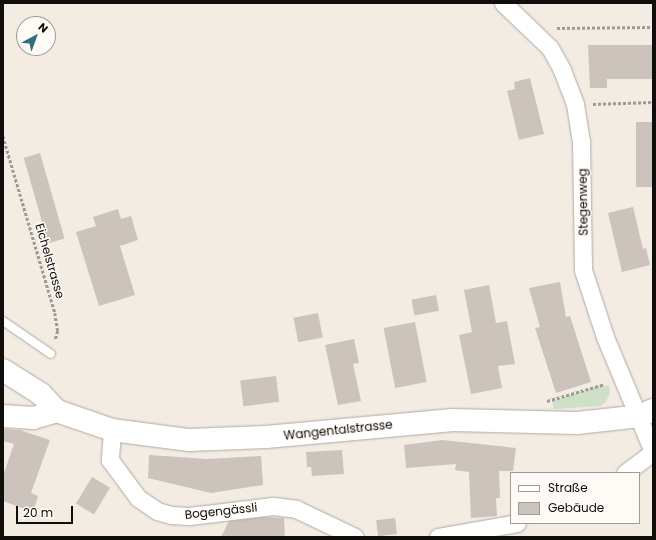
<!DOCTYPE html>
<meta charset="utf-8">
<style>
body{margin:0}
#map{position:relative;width:656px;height:540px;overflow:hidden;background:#f3ece3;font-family:Poppins,sans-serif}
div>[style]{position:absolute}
.green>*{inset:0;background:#cee0c8}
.building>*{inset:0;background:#ccc3bc;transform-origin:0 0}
.path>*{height:2.5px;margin-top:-1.25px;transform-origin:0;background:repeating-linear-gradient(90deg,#9f9a93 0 3px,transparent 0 5px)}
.roads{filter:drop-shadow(0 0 1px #b0aaa1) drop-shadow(0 0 1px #b0aaa1)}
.lane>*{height:8px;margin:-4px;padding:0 4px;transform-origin:4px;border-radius:4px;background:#fff}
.street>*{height:17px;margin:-8.5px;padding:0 8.5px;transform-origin:8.5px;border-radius:8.5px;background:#fff}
.secondary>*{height:22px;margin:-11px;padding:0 11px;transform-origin:11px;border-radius:11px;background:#fff}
span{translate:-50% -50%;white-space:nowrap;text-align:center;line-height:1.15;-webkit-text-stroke:3px #fefaf5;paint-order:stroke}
.street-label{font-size:12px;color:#100e0b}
.frame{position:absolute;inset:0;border:4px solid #100e0b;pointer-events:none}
.legend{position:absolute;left:510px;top:472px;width:130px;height:52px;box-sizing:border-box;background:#fefaf5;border:1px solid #9f9c97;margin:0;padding:5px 7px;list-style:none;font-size:12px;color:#100e0b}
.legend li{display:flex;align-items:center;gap:8px;height:20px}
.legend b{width:20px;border:1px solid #9f9c97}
.north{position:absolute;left:16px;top:16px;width:40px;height:40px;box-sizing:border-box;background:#fefaf5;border:1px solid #9f9c97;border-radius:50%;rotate:41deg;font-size:11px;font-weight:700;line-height:16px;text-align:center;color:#100e0b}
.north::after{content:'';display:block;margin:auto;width:14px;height:18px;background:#2c7180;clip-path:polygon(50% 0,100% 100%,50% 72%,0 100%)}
.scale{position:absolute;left:16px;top:506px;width:57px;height:18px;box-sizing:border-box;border:2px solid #100e0b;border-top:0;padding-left:5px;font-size:12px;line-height:14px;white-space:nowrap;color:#100e0b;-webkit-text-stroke:3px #fefaf5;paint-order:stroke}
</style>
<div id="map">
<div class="green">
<div style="clip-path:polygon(601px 385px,609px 386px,610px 392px,606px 402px,601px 406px,554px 409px,552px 401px)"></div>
</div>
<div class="building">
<div style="clip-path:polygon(588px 45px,653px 45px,653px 79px,607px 79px,607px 88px,590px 88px)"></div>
<div style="clip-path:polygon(530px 78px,544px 134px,519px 140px,507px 91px,515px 89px,514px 82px)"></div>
<div style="left:636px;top:122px;width:17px;height:65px"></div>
<div style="left:40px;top:153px;width:89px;height:17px;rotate:74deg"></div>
<div style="clip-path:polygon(633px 207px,643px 249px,646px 248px,650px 265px,622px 272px,608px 213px)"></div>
<div style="clip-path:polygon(118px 209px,121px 219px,131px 216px,138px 240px,120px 246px,135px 295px,99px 306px,76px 232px,96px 226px,93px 217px)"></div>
<div style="clip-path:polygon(560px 282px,566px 317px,570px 316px,591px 382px,556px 393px,535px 328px,540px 327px,529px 288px)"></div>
<div style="clip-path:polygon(489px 285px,496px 323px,507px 321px,515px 364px,498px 366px,502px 388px,471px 394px,459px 335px,472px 332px,464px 290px)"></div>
<div style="left:436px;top:295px;width:16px;height:25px;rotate:79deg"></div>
<div style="left:318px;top:313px;width:25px;height:25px;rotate:79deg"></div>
<div style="left:415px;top:322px;width:61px;height:32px;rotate:79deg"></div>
<div style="clip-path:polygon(354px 339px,359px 363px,353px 364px,361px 401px,338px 405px,325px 345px)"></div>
<div style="left:276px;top:376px;width:26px;height:36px;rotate:83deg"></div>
<div style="clip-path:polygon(3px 429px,20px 430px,50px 440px,31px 493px,38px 496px,33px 512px,3px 501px,3px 476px,14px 444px,3px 441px)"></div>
<div style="clip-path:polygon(442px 440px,516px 448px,513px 471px,499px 471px,500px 498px,496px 498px,497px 516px,471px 518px,469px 472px,455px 470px,456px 464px,406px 468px,404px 445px)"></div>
<div style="clip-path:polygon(342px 450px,344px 474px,312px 476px,311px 467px,307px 467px,306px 452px)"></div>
<div style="clip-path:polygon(149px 455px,207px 459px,261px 456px,263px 485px,211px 493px,148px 478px)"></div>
<div style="left:92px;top:477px;width:21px;height:31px;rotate:31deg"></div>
<div style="clip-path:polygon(263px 517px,284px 518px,285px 537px,221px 537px,229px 521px)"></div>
<div style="left:395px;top:518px;width:16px;height:19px;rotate:83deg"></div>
</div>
<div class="path">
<div style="left:557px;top:28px;width:96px;rotate:-0.6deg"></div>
<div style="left:593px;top:104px;width:60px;rotate:-1.9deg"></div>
<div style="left:3px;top:136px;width:184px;rotate:73.6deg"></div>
<div style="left:55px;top:313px;width:18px;rotate:81deg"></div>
<div style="left:58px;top:331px;width:10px;rotate:107deg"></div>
<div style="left:547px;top:401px;width:60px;rotate:-16.3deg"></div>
</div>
<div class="roads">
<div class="lane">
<div style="left:3px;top:321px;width:58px;rotate:34.5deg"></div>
</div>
<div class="street">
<div style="left:503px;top:3px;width:65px;rotate:43.8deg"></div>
<div style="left:550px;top:48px;width:25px;rotate:61deg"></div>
<div style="left:562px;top:70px;width:36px;rotate:69deg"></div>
<div style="left:575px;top:104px;width:36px;rotate:81deg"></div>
<div style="left:581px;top:140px;width:130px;rotate:89.1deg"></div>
<div style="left:583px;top:270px;width:71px;rotate:71.8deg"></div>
<div style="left:605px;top:337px;width:125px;rotate:67.3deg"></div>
<div style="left:653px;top:452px;width:35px;rotate:143deg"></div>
<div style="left:112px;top:430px;width:30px;rotate:94deg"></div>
<div style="left:110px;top:460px;width:47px;rotate:53.6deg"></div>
<div style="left:138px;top:498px;width:23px;rotate:34deg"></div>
<div style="left:157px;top:511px;width:15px;rotate:16deg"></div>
<div style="left:171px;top:515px;width:18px;rotate:3deg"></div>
<div style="left:189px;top:516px;width:85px;rotate:-6.8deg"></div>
<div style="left:273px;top:506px;width:23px;rotate:7deg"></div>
<div style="left:296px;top:509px;width:65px;rotate:25.4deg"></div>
<div style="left:438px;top:537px;width:80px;rotate:-10deg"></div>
</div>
<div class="secondary">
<div style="left:3px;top:370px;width:45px;rotate:32.3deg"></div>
<div style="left:41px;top:394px;width:23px;rotate:47deg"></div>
<div style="left:3px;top:416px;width:30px;rotate:4deg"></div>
<div style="left:33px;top:418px;width:25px;rotate:-16deg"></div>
<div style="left:57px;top:411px;width:58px;rotate:19.1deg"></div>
<div style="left:112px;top:430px;width:78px;rotate:7.4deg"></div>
<div style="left:189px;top:440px;width:77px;rotate:-2.2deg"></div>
<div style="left:266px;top:437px;width:188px;rotate:-5.2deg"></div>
<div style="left:453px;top:420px;width:124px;rotate:1.4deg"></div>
<div style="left:577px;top:423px;width:63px;rotate:-6.3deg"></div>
<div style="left:640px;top:416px;width:14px;rotate:-25deg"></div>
</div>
</div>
<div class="street-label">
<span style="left:583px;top:202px;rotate:-91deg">Stegenweg</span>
<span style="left:50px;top:261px;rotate:74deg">Eichelstrasse</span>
<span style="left:338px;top:430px;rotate:-6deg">Wangentalstrasse</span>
<span style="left:221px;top:511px;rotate:-6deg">Bogengässli</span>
</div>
<div class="frame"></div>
<ul class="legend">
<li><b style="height:5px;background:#fff"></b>Straße</li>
<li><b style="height:11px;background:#ccc3bc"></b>Gebäude</li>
</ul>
<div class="north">N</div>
<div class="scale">20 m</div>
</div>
